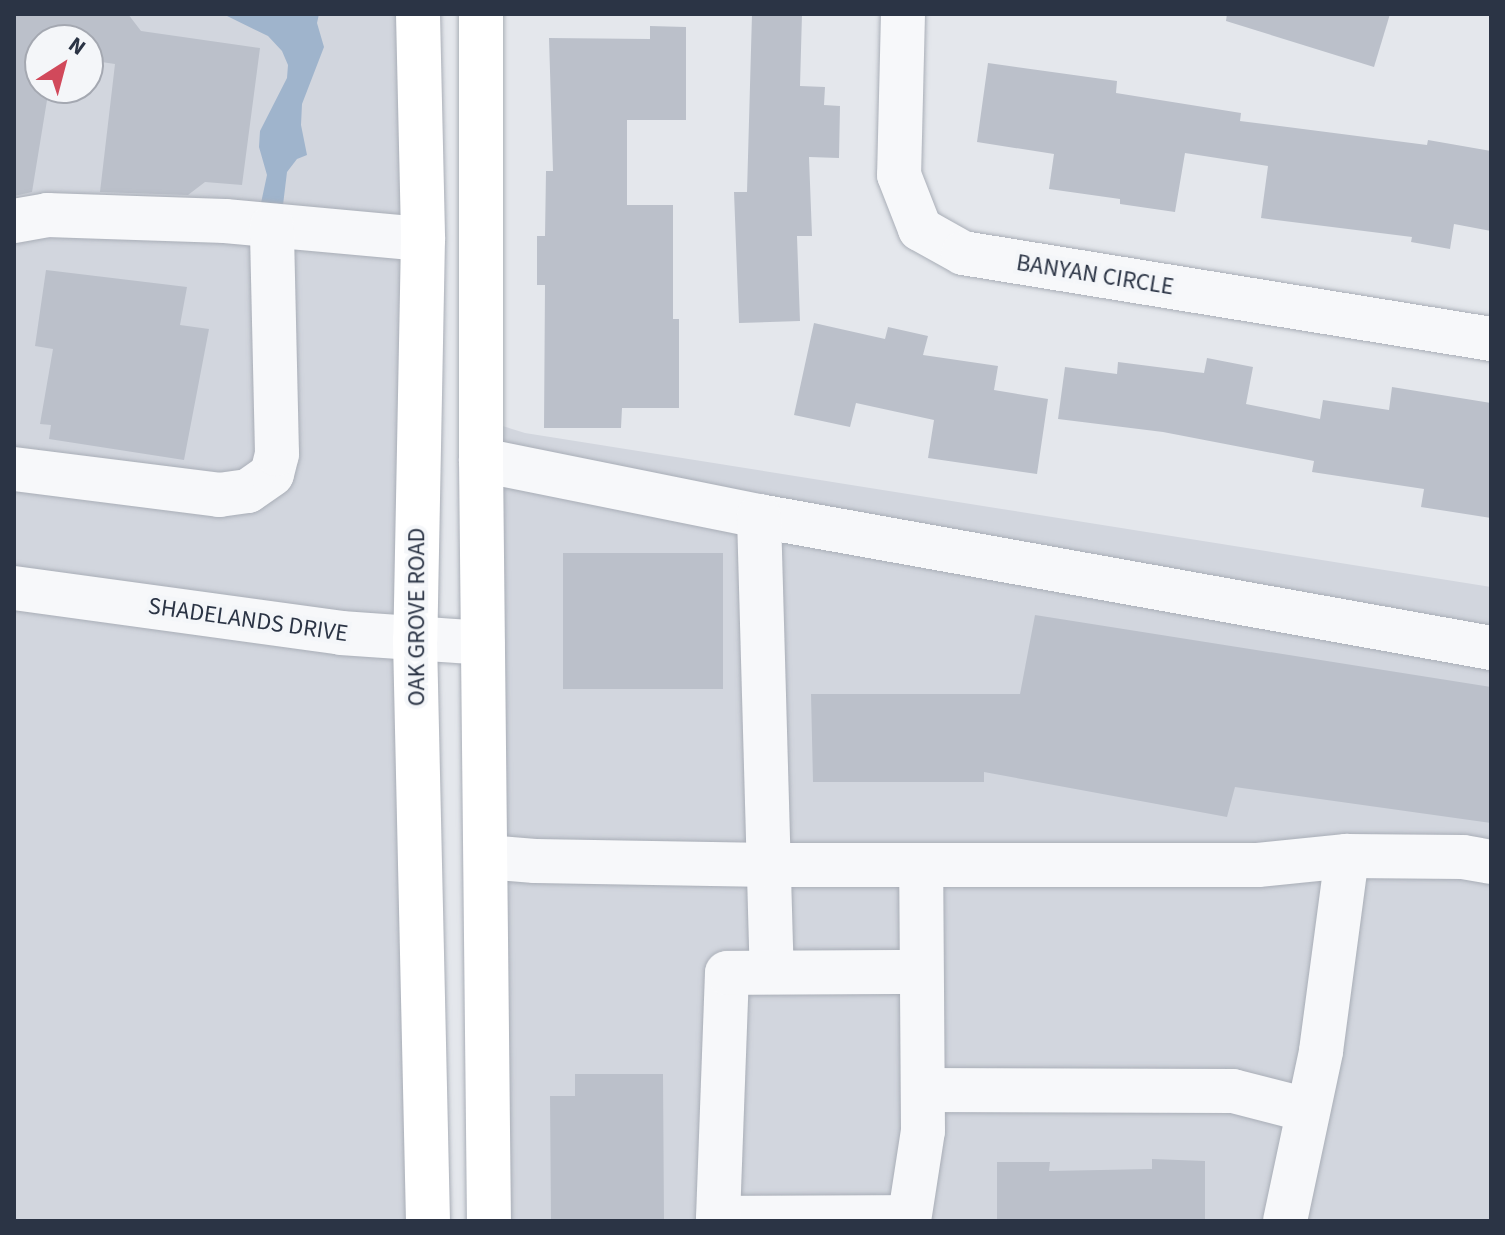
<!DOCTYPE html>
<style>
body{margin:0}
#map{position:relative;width:1505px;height:1235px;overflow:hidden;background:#e4e7ec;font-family:"Source Sans 3",sans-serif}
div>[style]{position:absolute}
.built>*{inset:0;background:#d2d6de}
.water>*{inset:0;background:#9fb4cc}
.building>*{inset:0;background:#bbc0ca;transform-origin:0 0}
.roads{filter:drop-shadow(0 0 2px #a9aeb7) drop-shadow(0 0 2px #a9aeb7)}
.minor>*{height:44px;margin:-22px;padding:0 22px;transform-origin:22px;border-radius:22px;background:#f7f8fa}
.major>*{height:44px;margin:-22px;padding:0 22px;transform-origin:22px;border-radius:22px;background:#fff}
span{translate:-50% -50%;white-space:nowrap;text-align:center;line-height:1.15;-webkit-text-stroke:8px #f4f6f9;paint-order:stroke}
.street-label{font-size:24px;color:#2b3445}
.frame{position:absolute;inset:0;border:16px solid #2b3445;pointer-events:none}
.north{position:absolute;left:24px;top:24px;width:80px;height:80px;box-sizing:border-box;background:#f4f6f9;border:2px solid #a4a8b1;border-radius:50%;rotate:36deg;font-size:22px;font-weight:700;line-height:32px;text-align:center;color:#2b3445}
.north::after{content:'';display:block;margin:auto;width:28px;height:36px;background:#d1495b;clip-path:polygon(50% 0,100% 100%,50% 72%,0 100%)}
</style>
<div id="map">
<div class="built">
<div style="clip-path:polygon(evenodd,14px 14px,418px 14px,428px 1221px,14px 1221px,14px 14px,40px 40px,88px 40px,88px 88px,40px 88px,40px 40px)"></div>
<div style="clip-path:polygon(480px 419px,525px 433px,1491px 587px,1491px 1221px,489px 1221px)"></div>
</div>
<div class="water">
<div style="clip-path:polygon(223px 14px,319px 14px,317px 23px,324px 47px,302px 104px,301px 125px,307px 155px,297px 159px,287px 172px,283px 205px,261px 203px,267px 175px,259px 147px,260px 131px,287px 78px,288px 65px,282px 51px,268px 36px)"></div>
</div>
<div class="building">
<div style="clip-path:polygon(14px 14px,128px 14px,141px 31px,260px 48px,242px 185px,205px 182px,188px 195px,100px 192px,115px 64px,88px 60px,88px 40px,40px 40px,40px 88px,49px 88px,32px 192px,14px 196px)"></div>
<div style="clip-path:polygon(752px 14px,802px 14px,800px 86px,825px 87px,824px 105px,840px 106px,839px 158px,809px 157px,812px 236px,797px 236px,800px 321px,739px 323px,734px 192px,747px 192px)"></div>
<div style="clip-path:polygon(1227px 14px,1390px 14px,1374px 67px,1226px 21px)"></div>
<div style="clip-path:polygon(650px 26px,686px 27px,686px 120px,627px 120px,627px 205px,673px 205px,673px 319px,679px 319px,679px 408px,622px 408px,621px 428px,544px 428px,545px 285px,537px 285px,537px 236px,545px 236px,546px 171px,553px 171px,549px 38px,650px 39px)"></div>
<div style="clip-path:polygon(988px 63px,1117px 81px,1116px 93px,1241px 113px,1240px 121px,1427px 145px,1428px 140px,1491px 151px,1491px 231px,1454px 224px,1450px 249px,1411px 242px,1412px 237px,1261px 218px,1268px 166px,1185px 153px,1175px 212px,1120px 204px,1120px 199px,1049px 189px,1054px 154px,977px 142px)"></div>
<div style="clip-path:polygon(46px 270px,187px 287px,180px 325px,209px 329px,184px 460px,49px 439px,51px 425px,40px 424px,53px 349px,35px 346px)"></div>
<div style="clip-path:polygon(814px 323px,885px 339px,888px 327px,928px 336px,923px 355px,998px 366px,994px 390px,1048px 399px,1037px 474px,928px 458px,934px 420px,856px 403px,850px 427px,794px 415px)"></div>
<div style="clip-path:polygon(1207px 358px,1253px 367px,1246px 404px,1320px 419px,1323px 400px,1389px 410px,1392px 387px,1491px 403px,1491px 518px,1421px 507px,1424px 489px,1312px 472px,1314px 461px,1163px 432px,1058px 419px,1065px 367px,1117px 374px,1118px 362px,1204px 373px)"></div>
<div style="left:563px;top:553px;width:160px;height:136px"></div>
<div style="clip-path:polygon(1035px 615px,1491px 687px,1491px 823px,1235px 787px,1227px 817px,984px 772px,984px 782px,813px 782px,811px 694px,1020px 694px)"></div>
<div style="clip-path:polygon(575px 1074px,663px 1074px,664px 1221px,551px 1220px,550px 1096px,575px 1096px)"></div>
<div style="clip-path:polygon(1152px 1159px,1205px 1161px,1205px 1221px,997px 1221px,997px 1162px,1050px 1162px,1049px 1171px,1152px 1169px)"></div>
</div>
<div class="roads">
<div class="minor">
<div style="left:903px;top:14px;width:161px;rotate:91.4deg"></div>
<div style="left:899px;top:175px;width:58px;rotate:68.7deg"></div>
<div style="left:920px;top:229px;width:49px;rotate:29.2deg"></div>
<div style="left:963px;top:253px;width:535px;rotate:9.25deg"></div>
<div style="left:14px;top:221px;width:34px;rotate:-10deg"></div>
<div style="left:47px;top:215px;width:178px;rotate:1.9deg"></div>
<div style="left:225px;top:221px;width:199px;rotate:5.2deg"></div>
<div style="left:481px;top:460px;width:284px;rotate:11.4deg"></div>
<div style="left:759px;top:516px;width:744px;rotate:10.22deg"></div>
<div style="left:14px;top:469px;width:207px;rotate:7.2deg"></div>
<div style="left:219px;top:495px;width:29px;rotate:-8deg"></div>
<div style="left:248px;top:491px;width:29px;rotate:-35deg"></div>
<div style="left:272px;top:474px;width:21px;rotate:-76deg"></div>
<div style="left:277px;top:454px;width:228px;rotate:-91.3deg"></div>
<div style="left:759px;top:516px;width:456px;rotate:88.4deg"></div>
<div style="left:14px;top:588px;width:330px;rotate:7.8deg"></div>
<div style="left:341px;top:633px;width:142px;rotate:4deg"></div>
<div style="left:486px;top:857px;width:49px;rotate:4.7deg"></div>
<div style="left:535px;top:861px;width:235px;rotate:1deg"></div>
<div style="left:770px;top:865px;width:488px"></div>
<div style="left:1258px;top:865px;width:89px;rotate:-5.8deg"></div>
<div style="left:1347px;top:856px;width:116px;rotate:0.5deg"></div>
<div style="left:1463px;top:857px;width:28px;rotate:10deg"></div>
<div style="left:923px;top:1090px;width:310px;rotate:0.2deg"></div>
<div style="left:1233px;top:1091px;width:76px;rotate:14.4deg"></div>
<div style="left:909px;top:1217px;width:191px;rotate:179.7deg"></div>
<div style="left:718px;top:1218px;width:245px;rotate:-87.9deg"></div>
<div style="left:727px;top:973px;width:194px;rotate:-0.3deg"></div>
<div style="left:909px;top:1221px;width:91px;rotate:-81.2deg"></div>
<div style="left:923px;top:1131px;width:266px;rotate:-90.4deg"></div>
<div style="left:1285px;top:1221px;width:174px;rotate:-78deg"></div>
<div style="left:1321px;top:1051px;width:197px;rotate:-82.4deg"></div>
</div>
<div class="major">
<div style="left:418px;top:14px;width:225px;rotate:88.7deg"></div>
<div style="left:423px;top:239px;width:401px;rotate:91.1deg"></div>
<div style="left:415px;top:640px;width:581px;rotate:88.72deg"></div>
<div style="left:481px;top:14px;width:446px;rotate:90deg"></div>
<div style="left:481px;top:460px;width:761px;rotate:89.4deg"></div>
</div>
</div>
<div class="street-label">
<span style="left:1095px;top:275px;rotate:9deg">BANYAN CIRCLE</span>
<span style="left:417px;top:617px;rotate:-90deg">OAK GROVE ROAD</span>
<span style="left:248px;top:620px;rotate:8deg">SHADELANDS DRIVE</span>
</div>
<div class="frame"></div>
<div class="north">N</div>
</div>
